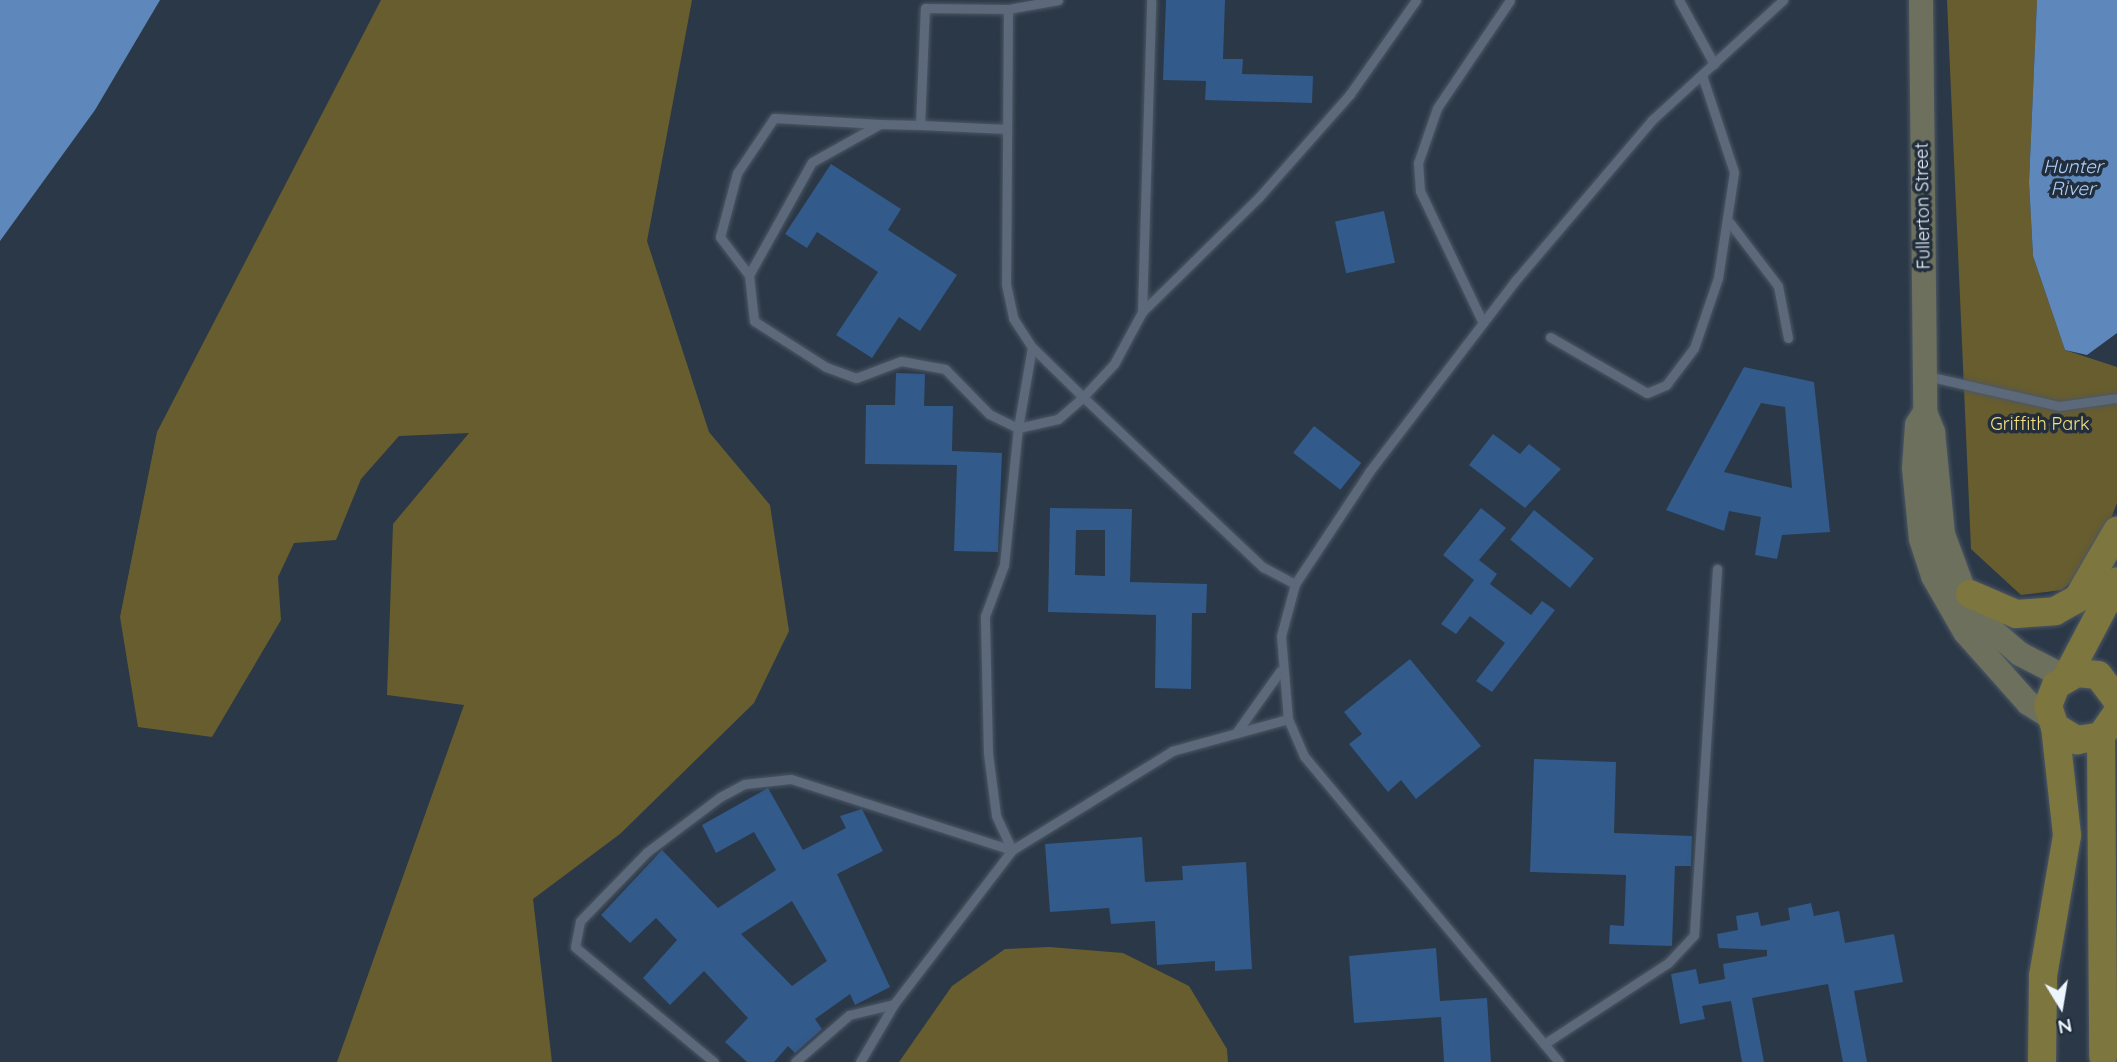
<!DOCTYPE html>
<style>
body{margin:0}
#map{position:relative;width:2117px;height:1062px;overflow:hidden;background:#2b3847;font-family:Quicksand,sans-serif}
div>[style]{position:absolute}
.green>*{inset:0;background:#685d2e}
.water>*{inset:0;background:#5e88bb}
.building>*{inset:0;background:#325a8a;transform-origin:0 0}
.roads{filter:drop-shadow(0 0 2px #4c5764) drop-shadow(0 0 2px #4c5764)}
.lane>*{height:9px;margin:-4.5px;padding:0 4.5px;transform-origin:4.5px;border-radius:4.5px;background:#5b697a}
.secondary>*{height:24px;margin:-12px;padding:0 12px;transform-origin:12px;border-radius:12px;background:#6c705d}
.primary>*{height:28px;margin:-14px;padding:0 14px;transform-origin:14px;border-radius:14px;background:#7e763f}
span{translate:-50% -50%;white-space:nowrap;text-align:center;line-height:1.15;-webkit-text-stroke:7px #222e3c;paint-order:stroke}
.street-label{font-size:18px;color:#edf5ff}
.park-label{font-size:18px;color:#f7e07e}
.water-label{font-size:19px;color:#aed1fd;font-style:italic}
.north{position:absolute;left:2026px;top:971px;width:70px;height:70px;-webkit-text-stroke:5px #222e3c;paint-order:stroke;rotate:169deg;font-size:19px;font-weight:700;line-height:28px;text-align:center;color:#edf5ff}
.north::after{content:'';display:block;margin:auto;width:24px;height:32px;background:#edf5ff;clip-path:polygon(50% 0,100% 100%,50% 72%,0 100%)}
</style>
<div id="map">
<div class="green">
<div style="clip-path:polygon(381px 0,692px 0,647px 241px,709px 432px,770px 505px,789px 631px,754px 703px,620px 834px,533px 899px,552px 1062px,337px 1062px,464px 705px,387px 695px,393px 524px,469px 433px,399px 436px,361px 479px,336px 540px,294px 543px,278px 577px,281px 620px,212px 737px,138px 727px,120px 617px,157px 432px)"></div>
<div style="clip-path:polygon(1947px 0,2037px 0,2029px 182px,2033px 256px,2065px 350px,2117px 367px,2117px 503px,2095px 560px,2062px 590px,2021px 595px,1971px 549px)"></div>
<div style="clip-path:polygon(1049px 947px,1123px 953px,1189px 986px,1227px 1049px,1228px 1062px,899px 1062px,952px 986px,1005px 949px)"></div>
</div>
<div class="water">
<div style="clip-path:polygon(0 0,160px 0,95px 110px,0 241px)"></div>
<div style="clip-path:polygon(2037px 0,2117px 0,2117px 333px,2087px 355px,2065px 350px,2033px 256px,2029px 182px)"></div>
</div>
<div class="building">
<div style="clip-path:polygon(1166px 0,1225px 0,1223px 59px,1243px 59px,1242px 74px,1313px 76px,1312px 103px,1205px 100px,1206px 81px,1163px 80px)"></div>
<div style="clip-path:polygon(831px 164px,901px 209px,888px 230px,957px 275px,920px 331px,899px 317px,872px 358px,836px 335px,878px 272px,817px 232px,807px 248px,785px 234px)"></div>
<div style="left:1384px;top:211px;width:53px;height:50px;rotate:78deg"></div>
<div style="clip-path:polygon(evenodd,1744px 367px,1814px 382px,1830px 532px,1782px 535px,1777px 559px,1755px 555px,1761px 517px,1729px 511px,1724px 531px,1666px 510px,1744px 367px,1761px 403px,1785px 407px,1792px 488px,1724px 472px,1761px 403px)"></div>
<div style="clip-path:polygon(896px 373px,925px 374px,924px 406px,953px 406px,952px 451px,1002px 453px,998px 552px,954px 551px,957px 465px,865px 464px,866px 405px,895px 405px)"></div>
<div style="left:1314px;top:426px;width:60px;height:34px;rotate:38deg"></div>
<div style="clip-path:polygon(1493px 434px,1520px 454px,1529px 444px,1561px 469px,1525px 508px,1469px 465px)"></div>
<div style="clip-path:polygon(evenodd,1050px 508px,1132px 509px,1130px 582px,1207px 584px,1206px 613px,1192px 613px,1191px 689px,1155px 688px,1156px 615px,1048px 612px,1050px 508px,1076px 530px,1105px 530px,1105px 576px,1075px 575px,1076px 530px)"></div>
<div style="clip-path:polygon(1481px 508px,1506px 528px,1479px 560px,1497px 574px,1490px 584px,1531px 615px,1542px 601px,1555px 610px,1492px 692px,1476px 681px,1505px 643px,1470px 616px,1456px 634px,1441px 624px,1474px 580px,1443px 555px)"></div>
<div style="left:1534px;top:510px;width:77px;height:38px;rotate:39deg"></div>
<div style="clip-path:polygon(1410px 659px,1481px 746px,1416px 799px,1401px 780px,1388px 792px,1349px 744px,1362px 734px,1344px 712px)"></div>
<div style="clip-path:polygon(1534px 759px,1616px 762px,1614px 833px,1692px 836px,1691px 866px,1675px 866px,1672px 946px,1609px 944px,1610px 925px,1624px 926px,1626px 875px,1530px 872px)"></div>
<div style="clip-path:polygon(evenodd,768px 788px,803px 850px,846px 828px,840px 816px,862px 809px,883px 851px,837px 874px,890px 987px,855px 1005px,850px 994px,815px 1019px,822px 1029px,795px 1053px,788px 1046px,774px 1062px,747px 1062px,725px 1042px,748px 1018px,704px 971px,670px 1005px,643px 978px,677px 940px,656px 918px,630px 943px,601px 915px,662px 850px,718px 908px,776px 870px,754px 832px,716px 853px,702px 825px,768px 788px,792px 901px,827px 961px,792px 986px,741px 934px,792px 901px)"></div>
<div style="clip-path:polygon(1142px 837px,1145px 882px,1183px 880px,1182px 866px,1246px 862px,1252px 969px,1215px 971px,1215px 961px,1157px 965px,1155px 921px,1111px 924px,1109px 908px,1050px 912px,1045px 844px)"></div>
<div style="clip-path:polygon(1811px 903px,1814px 916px,1839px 911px,1845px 943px,1894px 934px,1903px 982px,1854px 991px,1867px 1062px,1843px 1062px,1828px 984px,1752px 998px,1764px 1062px,1742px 1062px,1731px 1001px,1702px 1006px,1705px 1019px,1680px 1024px,1671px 974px,1696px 969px,1699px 984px,1725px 979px,1723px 964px,1767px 956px,1767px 950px,1719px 948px,1717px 934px,1738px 930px,1736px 916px,1758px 912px,1761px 926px,1790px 920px,1788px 908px)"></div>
<div style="clip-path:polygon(1436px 948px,1440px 1001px,1487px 998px,1491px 1062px,1444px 1062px,1441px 1017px,1354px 1023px,1349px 956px)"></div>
</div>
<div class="roads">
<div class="lane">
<div style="left:1058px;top:0;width:51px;rotate:169.8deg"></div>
<div style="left:1008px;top:9px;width:275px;rotate:90.4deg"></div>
<div style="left:1006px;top:284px;width:35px;rotate:78deg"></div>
<div style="left:1013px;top:318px;width:35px;rotate:57deg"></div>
<div style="left:1032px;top:347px;width:71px;rotate:44.4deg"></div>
<div style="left:1083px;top:397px;width:45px;rotate:-46.8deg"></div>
<div style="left:1114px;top:364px;width:59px;rotate:-61.7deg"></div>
<div style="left:1142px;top:312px;width:312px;rotate:-88.3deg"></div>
<div style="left:1679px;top:0;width:73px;rotate:61.3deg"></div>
<div style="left:880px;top:124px;width:106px;rotate:-176.8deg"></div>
<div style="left:774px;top:118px;width:66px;rotate:123.9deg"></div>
<div style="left:737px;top:173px;width:66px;rotate:104.9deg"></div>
<div style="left:720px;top:237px;width:48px;rotate:52.7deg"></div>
<div style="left:749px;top:275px;width:46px;rotate:83.8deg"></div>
<div style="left:754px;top:321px;width:85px;rotate:32.6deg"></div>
<div style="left:826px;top:367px;width:32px;rotate:20deg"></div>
<div style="left:856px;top:378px;width:48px;rotate:-20.7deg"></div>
<div style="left:901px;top:361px;width:45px;rotate:10.3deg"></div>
<div style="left:945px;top:369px;width:63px;rotate:45.6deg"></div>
<div style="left:989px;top:414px;width:32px;rotate:26deg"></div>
<div style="left:1018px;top:428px;width:82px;rotate:-80.2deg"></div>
<div style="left:920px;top:125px;width:87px;rotate:2.6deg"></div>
<div style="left:1730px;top:223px;width:79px;rotate:52.7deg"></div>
<div style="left:1778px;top:286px;width:53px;rotate:79.1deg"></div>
<div style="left:749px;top:275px;width:129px;rotate:-60.9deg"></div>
<div style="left:812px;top:162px;width:78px;rotate:-29.2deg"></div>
<div style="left:880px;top:124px;width:40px;rotate:1.4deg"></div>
<div style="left:920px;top:125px;width:117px;rotate:-87.6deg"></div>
<div style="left:925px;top:8px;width:83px;rotate:0.7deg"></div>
<div style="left:1142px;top:312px;width:164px;rotate:-44.5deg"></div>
<div style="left:1259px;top:197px;width:137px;rotate:-48.5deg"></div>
<div style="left:1350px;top:94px;width:115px;rotate:-54.9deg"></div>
<div style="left:1483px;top:323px;width:146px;rotate:-115.5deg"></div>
<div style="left:1420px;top:191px;width:28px;rotate:-94deg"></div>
<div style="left:1418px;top:163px;width:58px;rotate:-70.9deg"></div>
<div style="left:1437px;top:108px;width:130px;rotate:-55.9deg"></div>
<div style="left:1550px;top:337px;width:112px;rotate:30deg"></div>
<div style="left:1647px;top:393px;width:21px;rotate:-23deg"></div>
<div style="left:1666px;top:385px;width:46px;rotate:-52.9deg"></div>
<div style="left:1694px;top:348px;width:74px;rotate:-71.1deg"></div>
<div style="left:1718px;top:278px;width:107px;rotate:-81.4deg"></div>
<div style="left:1734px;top:172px;width:102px;rotate:-108.3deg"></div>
<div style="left:1927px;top:376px;width:135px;rotate:12.8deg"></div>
<div style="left:2059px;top:406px;width:59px;rotate:-7.9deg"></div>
<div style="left:1236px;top:733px;width:76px;rotate:-54.6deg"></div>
<div style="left:1012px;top:850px;width:38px;rotate:-115deg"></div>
<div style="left:996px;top:815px;width:63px;rotate:-97.4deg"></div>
<div style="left:988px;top:753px;width:137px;rotate:-91.3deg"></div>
<div style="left:985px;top:616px;width:54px;rotate:-69.6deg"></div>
<div style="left:1004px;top:565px;width:138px;rotate:-84.2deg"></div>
<div style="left:1018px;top:428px;width:41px;rotate:-12.7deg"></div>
<div style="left:1058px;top:419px;width:33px;rotate:-41deg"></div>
<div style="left:1083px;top:397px;width:248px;rotate:43.4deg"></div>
<div style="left:1263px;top:567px;width:36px;rotate:28deg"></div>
<div style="left:1544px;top:1044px;width:148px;rotate:-33.2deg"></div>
<div style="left:1668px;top:963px;width:38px;rotate:-47deg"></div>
<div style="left:1694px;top:935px;width:367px;rotate:-86.4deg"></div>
<div style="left:714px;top:1062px;width:180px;rotate:-140.4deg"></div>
<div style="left:575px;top:947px;width:26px;rotate:-79deg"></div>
<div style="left:580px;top:921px;width:96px;rotate:-45.8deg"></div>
<div style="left:647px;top:852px;width:91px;rotate:-37deg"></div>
<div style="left:720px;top:797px;width:27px;rotate:-28deg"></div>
<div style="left:744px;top:784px;width:47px;rotate:-6.1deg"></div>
<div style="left:791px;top:779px;width:232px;rotate:17.8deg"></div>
<div style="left:795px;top:1062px;width:72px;rotate:-41deg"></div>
<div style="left:849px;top:1015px;width:46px;rotate:-13.7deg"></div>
<div style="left:860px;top:1062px;width:67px;rotate:-59.6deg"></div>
<div style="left:894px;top:1004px;width:194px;rotate:-52.5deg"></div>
<div style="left:1012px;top:850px;width:188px;rotate:-31.7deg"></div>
<div style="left:1172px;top:751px;width:120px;rotate:-15.4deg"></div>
<div style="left:1559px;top:1062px;width:398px;rotate:-129.8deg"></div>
<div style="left:1304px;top:756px;width:40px;rotate:-113.4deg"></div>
<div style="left:1288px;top:719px;width:83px;rotate:-94.8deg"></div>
<div style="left:1281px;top:636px;width:54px;rotate:-74.9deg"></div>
<div style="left:1295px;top:584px;width:134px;rotate:-56.5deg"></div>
<div style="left:1369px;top:472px;width:240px;rotate:-52.6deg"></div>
<div style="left:1515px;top:281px;width:211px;rotate:-49.6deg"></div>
<div style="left:1652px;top:120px;width:178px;rotate:-42.5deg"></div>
</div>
<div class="secondary">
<div style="left:1921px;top:0;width:412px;rotate:89.4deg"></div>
<div style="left:1925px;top:412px;width:22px;rotate:68deg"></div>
<div style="left:1933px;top:432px;width:102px;rotate:84.4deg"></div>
<div style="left:1943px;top:534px;width:55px;rotate:69.9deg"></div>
<div style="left:1962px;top:586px;width:46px;rotate:58.4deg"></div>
<div style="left:1986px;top:625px;width:45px;rotate:40.5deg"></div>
<div style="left:2020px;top:654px;width:51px;rotate:27.1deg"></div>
<div style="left:1925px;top:412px;width:15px;rotate:122deg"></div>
<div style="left:1917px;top:425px;width:43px;rotate:94deg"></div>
<div style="left:1914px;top:468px;width:71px;rotate:84.4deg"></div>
<div style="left:1921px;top:539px;width:39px;rotate:72deg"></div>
<div style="left:1933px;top:576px;width:64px;rotate:60.3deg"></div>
<div style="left:1965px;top:632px;width:95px;rotate:48.4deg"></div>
<div style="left:2028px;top:703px;width:26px;rotate:32deg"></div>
</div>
<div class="primary">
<div style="left:1970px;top:594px;width:50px;rotate:23.5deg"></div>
<div style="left:2016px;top:614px;width:39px;rotate:-4deg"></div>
<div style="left:2055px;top:611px;width:26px;rotate:-29deg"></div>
<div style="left:2078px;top:598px;width:78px;rotate:-59.8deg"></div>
<div style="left:2067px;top:676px;width:107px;rotate:-62.2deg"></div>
<div style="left:2117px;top:700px;width:31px;rotate:-127deg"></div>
<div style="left:2098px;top:675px;width:21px;rotate:-175deg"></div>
<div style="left:2077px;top:673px;width:24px;rotate:150deg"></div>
<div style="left:2056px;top:685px;width:22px;rotate:111deg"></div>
<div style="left:2048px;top:706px;width:22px;rotate:72deg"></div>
<div style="left:2055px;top:727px;width:26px;rotate:31deg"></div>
<div style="left:2077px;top:740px;width:24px;rotate:-9deg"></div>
<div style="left:2101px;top:736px;width:28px;rotate:-55deg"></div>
<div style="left:2101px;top:736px;width:320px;rotate:89.6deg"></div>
<div style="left:2042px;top:1062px;width:86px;rotate:-89.3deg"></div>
<div style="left:2043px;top:976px;width:143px;rotate:-80.3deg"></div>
<div style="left:2067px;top:835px;width:109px;rotate:-96.3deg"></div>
</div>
</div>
<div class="street-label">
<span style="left:1923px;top:206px;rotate:-91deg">Fullerton Street</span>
</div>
<div class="park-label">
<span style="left:2040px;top:424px">Griffith Park</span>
</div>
<div class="water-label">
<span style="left:2073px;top:178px">Hunter<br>River</span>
</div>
<div class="north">N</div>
</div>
